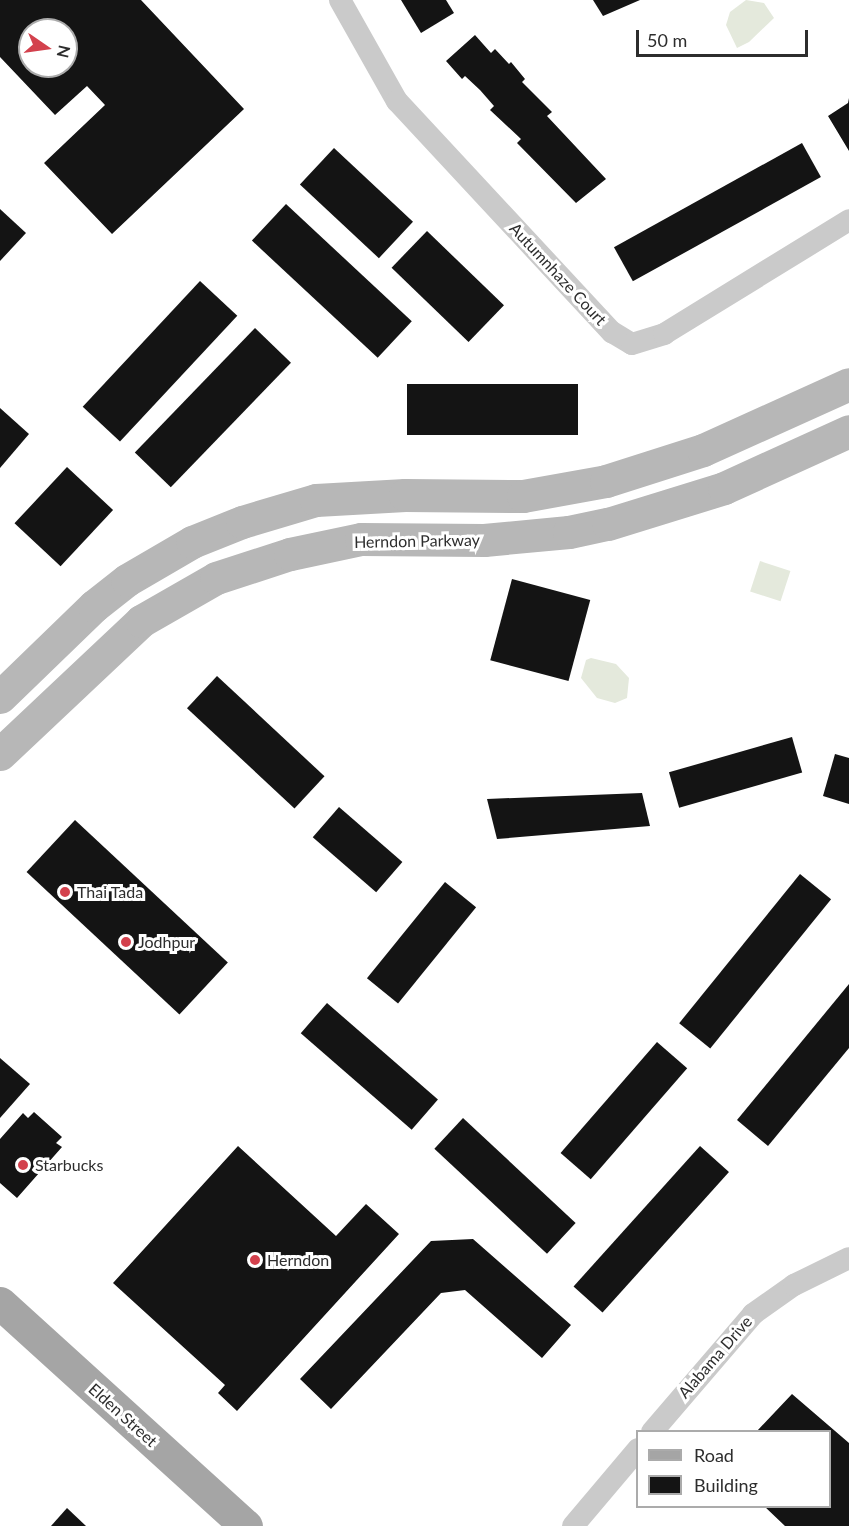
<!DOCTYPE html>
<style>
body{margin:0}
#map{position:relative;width:849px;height:1526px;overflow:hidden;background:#fff;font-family:Lato,sans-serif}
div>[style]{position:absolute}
.green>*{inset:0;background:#e4e9dc;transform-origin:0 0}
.building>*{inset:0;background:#141414;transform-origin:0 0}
.street>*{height:22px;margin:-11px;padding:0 11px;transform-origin:11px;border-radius:11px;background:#cacaca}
.secondary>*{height:33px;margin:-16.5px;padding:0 16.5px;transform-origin:16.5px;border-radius:16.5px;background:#b7b7b7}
.primary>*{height:33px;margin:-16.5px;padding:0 16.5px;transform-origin:16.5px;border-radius:16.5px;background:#a5a5a5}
.dots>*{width:16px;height:16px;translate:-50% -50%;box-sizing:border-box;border:3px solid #fff;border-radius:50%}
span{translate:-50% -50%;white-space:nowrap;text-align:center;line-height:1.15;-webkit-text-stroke:6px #fff;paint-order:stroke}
.street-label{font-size:16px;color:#2d2d2d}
.poi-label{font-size:16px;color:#2d2d2d}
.left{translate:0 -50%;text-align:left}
.legend{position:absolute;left:636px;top:1430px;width:195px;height:78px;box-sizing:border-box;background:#fff;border:2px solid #ababab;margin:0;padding:8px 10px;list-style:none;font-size:18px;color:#2d2d2d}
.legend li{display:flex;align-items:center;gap:12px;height:30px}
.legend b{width:30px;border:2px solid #ababab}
.north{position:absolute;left:18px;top:18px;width:60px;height:60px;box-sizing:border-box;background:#fff;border:2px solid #ababab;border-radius:50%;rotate:103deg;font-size:16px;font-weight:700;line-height:24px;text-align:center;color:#2d2d2d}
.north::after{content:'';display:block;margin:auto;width:21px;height:27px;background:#d3414d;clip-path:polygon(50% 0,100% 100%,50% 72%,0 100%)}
.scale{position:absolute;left:636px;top:30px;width:172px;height:27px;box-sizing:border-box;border:3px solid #2d2d2d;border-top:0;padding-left:8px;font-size:18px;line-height:21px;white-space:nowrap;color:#2d2d2d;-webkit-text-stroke:4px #fff;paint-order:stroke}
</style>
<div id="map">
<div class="green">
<div style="clip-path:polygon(746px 0,764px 3px,774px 18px,749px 42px,737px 48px,726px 25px,730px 12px)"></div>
<div style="left:760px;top:561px;width:32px;height:32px;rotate:18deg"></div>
<div style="clip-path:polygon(591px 658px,616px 664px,629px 678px,627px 698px,615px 703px,597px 698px,581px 678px,586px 660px)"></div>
</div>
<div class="building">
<div style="clip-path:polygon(evenodd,0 0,141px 0,244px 109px,112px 234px,44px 163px,105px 105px,87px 86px,55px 115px,0 57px,0 0,30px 30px,66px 30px,66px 66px,30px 66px,30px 30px)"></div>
<div style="clip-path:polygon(401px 0,446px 0,454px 13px,421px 33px)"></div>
<div style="clip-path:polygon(593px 0,640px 0,603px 16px)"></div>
<div style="clip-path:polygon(475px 35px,491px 53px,495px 49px,509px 64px,511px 62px,525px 79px,522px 82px,552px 112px,547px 116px,606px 179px,576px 203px,517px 143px,521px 139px,490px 110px,494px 106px,480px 90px,465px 76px,462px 79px,446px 61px)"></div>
<div style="clip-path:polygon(849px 98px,849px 151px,828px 116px,848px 103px)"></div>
<div style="left:802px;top:143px;width:39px;height:215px;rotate:61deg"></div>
<div style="left:334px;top:148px;width:108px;height:50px;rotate:43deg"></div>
<div style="left:286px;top:204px;width:172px;height:50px;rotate:43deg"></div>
<div style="clip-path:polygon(0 209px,26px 233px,0 261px)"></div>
<div style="left:427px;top:231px;width:107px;height:51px;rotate:44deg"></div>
<div style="left:200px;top:281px;width:51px;height:172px;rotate:43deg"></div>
<div style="left:255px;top:328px;width:50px;height:173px;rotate:44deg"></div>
<div style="left:407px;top:384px;width:171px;height:51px"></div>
<div style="clip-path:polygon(0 408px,29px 434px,0 468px)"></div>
<div style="left:67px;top:467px;width:63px;height:77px;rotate:43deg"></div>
<div style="left:512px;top:579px;width:81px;height:84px;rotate:15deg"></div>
<div style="left:217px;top:676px;width:147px;height:44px;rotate:43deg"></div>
<div style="left:792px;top:737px;width:37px;height:128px;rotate:74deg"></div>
<div style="clip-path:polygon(835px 754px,849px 758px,849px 804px,823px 796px)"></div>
<div style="clip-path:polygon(642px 793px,650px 826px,497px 839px,487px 799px)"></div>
<div style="left:339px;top:807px;width:84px;height:40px;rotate:41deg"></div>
<div style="left:75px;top:820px;width:209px;height:71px;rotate:43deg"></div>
<div style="left:800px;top:874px;width:40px;height:192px;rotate:39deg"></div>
<div style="left:445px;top:882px;width:40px;height:124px;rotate:39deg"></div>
<div style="clip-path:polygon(849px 984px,849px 1048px,768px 1146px,737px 1120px)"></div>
<div style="left:327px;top:1003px;width:147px;height:40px;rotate:41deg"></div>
<div style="left:657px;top:1042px;width:40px;height:147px;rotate:41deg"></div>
<div style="clip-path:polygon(0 1058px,30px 1084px,0 1118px)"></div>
<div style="clip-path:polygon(34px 1112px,62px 1137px,56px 1143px,62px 1147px,17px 1198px,0 1183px,0 1139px,23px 1113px,28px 1118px)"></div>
<div style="left:463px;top:1118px;width:154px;height:42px;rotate:43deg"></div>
<div style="clip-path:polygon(238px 1146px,336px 1236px,366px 1204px,399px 1234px,237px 1411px,218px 1393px,225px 1385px,113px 1283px)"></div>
<div style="left:700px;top:1146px;width:39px;height:189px;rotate:42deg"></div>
<div style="clip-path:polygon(473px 1239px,571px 1325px,542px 1358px,465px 1290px,441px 1293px,331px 1409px,300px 1379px,431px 1241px)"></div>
<div style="clip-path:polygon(792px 1394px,849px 1443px,849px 1526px,785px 1526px,764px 1506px,830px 1506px,830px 1431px,757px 1431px)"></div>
<div style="clip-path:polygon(67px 1508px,86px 1526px,51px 1526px)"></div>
</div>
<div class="street">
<div style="left:340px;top:0;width:116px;rotate:60.6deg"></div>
<div style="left:397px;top:101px;width:316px;rotate:47.1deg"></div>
<div style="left:612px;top:332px;width:23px;rotate:31deg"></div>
<div style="left:632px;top:344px;width:34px;rotate:-17deg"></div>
<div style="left:664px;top:334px;width:217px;rotate:-31.6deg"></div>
<div style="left:652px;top:1432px;width:155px;rotate:-49.4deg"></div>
<div style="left:753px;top:1314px;width:50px;rotate:-35.3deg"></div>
<div style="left:794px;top:1285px;width:61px;rotate:-26.1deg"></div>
<div style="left:573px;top:1526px;width:101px;rotate:-49.8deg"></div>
</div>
<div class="secondary">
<div style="left:0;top:697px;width:131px;rotate:-44.1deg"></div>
<div style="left:94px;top:606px;width:42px;rotate:-38.2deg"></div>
<div style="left:127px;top:580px;width:75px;rotate:-30.3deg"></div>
<div style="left:192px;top:542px;width:54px;rotate:-21.8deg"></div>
<div style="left:242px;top:522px;width:77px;rotate:-16.6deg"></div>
<div style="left:316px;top:500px;width:89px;rotate:-3.2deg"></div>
<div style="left:405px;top:495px;width:118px;rotate:0.5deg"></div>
<div style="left:523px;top:496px;width:84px;rotate:-10.2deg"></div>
<div style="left:606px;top:481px;width:102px;rotate:-17.7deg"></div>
<div style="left:703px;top:450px;width:160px;rotate:-24.3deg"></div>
<div style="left:0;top:754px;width:194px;rotate:-43.3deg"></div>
<div style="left:141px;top:621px;width:86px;rotate:-29.8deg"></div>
<div style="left:216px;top:578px;width:78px;rotate:-18deg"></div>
<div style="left:290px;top:554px;width:73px;rotate:-11.9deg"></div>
<div style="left:361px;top:539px;width:123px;rotate:0.5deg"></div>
<div style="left:484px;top:540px;width:85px;rotate:-5.4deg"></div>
<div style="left:569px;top:532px;width:40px;rotate:-12deg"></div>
<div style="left:608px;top:524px;width:121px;rotate:-17.2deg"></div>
<div style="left:724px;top:488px;width:137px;rotate:-24.5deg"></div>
</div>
<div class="primary">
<div style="left:0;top:1303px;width:332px;rotate:42.2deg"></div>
</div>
<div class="dots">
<div style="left:65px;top:892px;background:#d3414d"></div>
<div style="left:126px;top:942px;background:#d3414d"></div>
<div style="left:23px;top:1165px;background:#d3414d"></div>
<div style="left:255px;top:1260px;background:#d3414d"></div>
</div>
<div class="street-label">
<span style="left:558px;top:274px;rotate:47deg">Autumnhaze Court</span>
<span style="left:417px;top:541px;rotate:-1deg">Herndon Parkway</span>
<span style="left:715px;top:1357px;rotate:-49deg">Alabama Drive</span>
<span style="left:123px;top:1415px;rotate:42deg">Elden Street</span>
</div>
<div class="poi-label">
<span class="left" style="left:77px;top:892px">Thai Tada</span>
<span class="left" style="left:138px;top:942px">Jodhpur</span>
<span class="left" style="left:35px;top:1165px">Starbucks</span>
<span class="left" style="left:267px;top:1260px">Herndon</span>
</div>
<ul class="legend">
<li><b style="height:8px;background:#a5a5a5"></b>Road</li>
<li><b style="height:16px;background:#141414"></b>Building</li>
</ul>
<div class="north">N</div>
<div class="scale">50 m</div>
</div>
